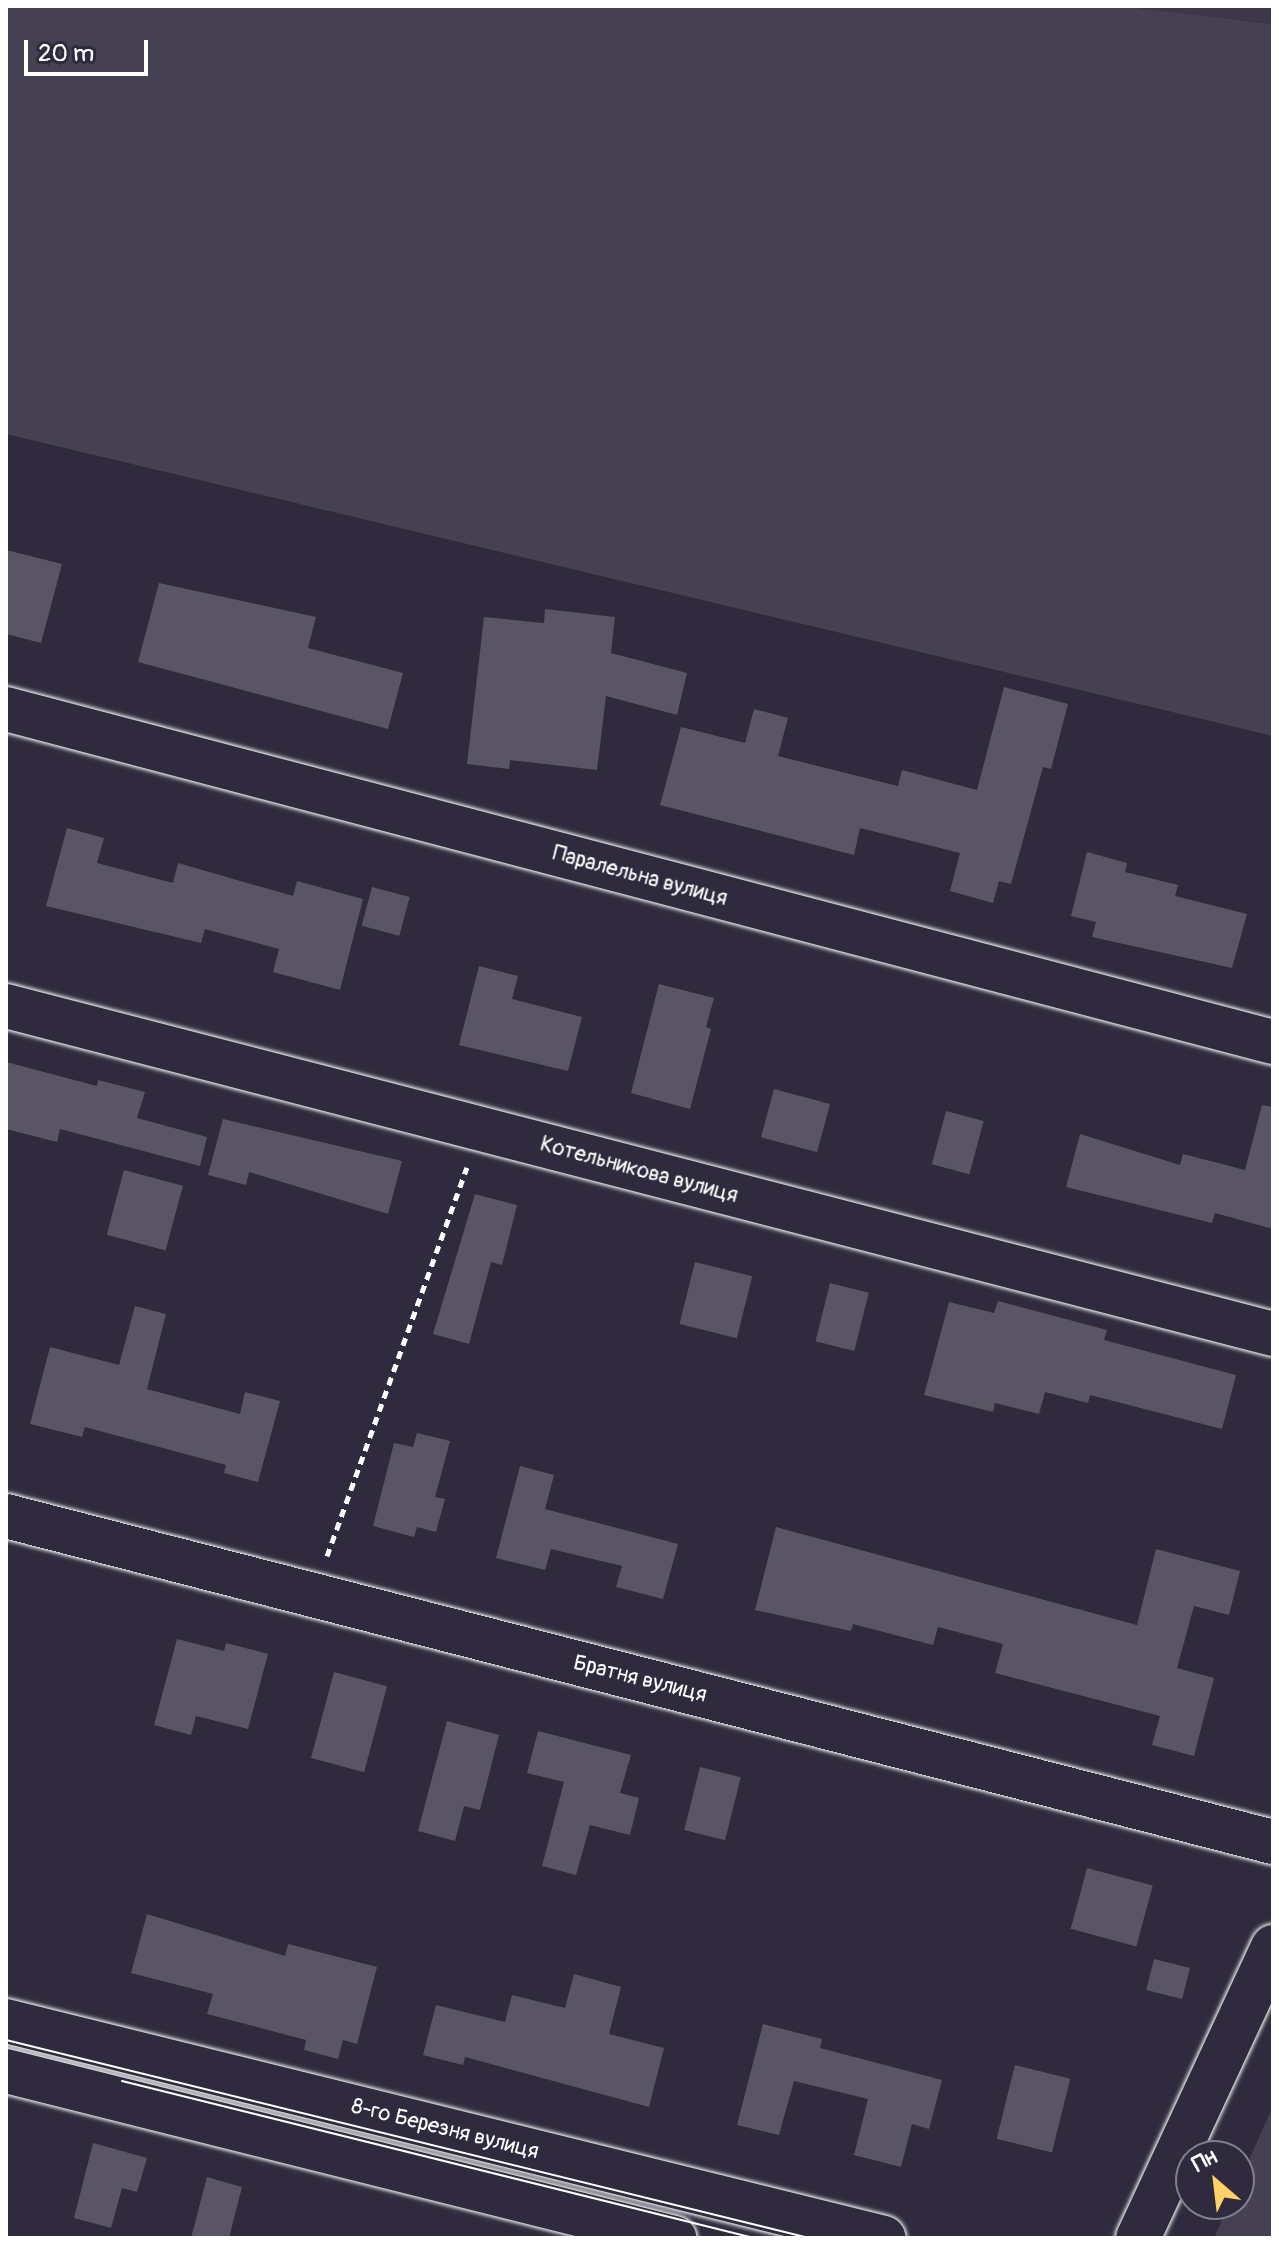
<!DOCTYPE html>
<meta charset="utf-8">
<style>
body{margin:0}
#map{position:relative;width:1279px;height:2244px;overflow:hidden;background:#2f2a3d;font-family:Pangolin,sans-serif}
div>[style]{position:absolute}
.built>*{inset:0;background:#3c3749}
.green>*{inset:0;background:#464152}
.building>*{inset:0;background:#595564;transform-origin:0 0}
.path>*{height:5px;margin-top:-2.5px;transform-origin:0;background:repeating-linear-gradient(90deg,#fff 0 8px,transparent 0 14px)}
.roads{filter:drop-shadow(0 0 2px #fff) drop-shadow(0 0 2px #fff)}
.street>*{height:44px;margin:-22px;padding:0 22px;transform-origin:22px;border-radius:22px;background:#2f2a3d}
.secondary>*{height:44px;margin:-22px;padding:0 22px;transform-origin:22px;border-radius:22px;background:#2f2a3d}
.tram>*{height:2px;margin:-1px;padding:0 1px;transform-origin:1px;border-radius:1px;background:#fff}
span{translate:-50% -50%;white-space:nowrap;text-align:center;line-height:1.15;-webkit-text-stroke:8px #2f2a3d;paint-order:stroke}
.street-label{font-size:22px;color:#fff}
.frame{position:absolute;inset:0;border:8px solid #fff;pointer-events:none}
.north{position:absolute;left:1175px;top:2140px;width:80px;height:80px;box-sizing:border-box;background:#2f2a3d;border:2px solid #827f8b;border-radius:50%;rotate:332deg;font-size:22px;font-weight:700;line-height:32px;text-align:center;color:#fff}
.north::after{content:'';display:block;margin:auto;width:28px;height:36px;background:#ffd166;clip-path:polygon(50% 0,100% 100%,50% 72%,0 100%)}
.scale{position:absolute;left:24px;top:40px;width:124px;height:36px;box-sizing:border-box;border:4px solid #fff;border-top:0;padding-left:10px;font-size:24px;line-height:28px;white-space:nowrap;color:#fff;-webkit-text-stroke:6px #2f2a3d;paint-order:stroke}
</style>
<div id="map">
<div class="built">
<div style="clip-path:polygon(1121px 6px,1273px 6px,1273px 24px)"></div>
</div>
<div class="green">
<div style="clip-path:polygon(6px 6px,1121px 6px,1273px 24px,1273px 736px,6px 434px)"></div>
<div style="clip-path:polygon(1273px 2106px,1273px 2238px,1214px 2238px,1229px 2204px,1239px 2204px,1239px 2182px)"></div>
</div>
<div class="building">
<div style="clip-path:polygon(6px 550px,62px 564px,41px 643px,6px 634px)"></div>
<div style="clip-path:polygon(159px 583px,316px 617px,308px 648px,403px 673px,388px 729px,138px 662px)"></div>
<div style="clip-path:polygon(545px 609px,615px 617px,611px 653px,687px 673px,677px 715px,606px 696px,597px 770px,510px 760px,509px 769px,467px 764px,484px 617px,544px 623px)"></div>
<div style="clip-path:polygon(1004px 687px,1068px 704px,1051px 769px,1043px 767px,1011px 884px,999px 881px,993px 903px,950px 891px,960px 853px,860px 828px,854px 855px,660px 805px,681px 727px,745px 743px,754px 709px,788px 718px,778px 756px,898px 786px,902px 770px,977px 790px)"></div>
<div style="clip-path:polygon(67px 828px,104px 838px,97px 863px,173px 883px,178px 863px,293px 896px,297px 881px,363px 899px,340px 990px,273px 972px,279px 949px,205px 929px,201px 943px,46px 906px)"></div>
<div style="clip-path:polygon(1087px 852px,1127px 863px,1125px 872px,1178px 885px,1175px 896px,1247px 914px,1232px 968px,1092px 937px,1096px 922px,1071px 916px)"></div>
<div style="left:372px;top:887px;width:39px;height:40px;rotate:15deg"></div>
<div style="clip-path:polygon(479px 966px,518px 976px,512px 999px,582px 1017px,568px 1071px,459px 1045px)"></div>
<div style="clip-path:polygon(659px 984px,714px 998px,706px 1027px,711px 1029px,690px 1109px,631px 1093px)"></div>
<div style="clip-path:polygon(6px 1062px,97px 1086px,98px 1080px,145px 1092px,137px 1118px,207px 1137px,200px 1166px,60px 1129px,57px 1142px,6px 1129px)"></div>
<div style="left:774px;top:1089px;width:58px;height:50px;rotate:15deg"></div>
<div style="clip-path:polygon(1262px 1105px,1273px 1107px,1273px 1229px,1215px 1213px,1212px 1223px,1066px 1187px,1080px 1134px,1180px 1165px,1183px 1154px,1245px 1170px)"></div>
<div style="left:946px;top:1111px;width:39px;height:55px;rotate:15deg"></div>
<div style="clip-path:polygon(223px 1119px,402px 1161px,388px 1214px,249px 1172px,246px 1185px,208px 1175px)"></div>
<div style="left:124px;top:1170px;width:61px;height:67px;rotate:15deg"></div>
<div style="clip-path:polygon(475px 1194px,517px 1205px,502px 1265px,491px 1262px,469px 1344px,433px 1334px)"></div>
<div style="left:695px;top:1262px;width:59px;height:64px;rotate:14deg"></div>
<div style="left:830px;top:1283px;width:40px;height:60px;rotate:14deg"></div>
<div style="clip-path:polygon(998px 1301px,1107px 1330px,1104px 1340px,1236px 1375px,1222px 1429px,1090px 1395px,1088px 1403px,1045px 1392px,1039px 1414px,995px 1403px,993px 1412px,924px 1395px,949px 1302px,994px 1313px)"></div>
<div style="clip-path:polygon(135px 1306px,166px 1314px,147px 1389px,240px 1414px,245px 1392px,280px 1401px,258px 1482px,224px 1473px,226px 1465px,85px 1427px,82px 1437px,30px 1424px,50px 1347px,119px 1365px)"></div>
<div style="clip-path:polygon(417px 1433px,450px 1441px,435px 1497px,445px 1499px,436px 1532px,417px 1527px,414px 1537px,373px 1526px,394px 1443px,413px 1447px)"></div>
<div style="clip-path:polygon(520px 1466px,554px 1475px,545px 1509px,678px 1544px,663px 1599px,616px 1587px,622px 1566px,551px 1549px,545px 1570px,496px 1558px)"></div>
<div style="clip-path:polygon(776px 1527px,1137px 1625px,1156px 1549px,1240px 1571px,1229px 1615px,1194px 1606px,1177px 1668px,1214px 1678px,1194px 1756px,1152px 1745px,1160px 1716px,995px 1673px,1003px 1644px,938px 1627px,933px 1645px,853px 1624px,851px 1631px,755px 1610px)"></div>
<div style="clip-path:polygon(177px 1639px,224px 1651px,226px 1643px,268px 1654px,248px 1729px,196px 1716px,191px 1735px,154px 1725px)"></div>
<div style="left:334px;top:1672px;width:55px;height:89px;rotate:15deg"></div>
<div style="clip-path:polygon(447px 1721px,499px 1735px,480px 1810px,464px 1806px,455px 1841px,418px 1831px)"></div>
<div style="clip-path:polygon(538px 1731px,631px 1755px,620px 1793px,639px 1798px,630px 1835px,590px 1825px,576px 1875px,542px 1866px,564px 1782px,527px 1773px)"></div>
<div style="left:700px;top:1767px;width:42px;height:65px;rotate:14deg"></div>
<div style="left:1087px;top:1868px;width:68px;height:63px;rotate:15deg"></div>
<div style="clip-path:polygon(147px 1914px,285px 1956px,288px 1944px,377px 1967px,357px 2044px,343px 2040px,338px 2059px,304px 2050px,306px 2040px,207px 2014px,213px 1994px,131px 1973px)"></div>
<div style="left:1154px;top:1959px;width:37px;height:32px;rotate:14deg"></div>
<div style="clip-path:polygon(574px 1974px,621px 1987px,609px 2034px,664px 2048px,649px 2107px,465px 2057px,463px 2065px,423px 2055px,436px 2005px,505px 2022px,512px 1995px,565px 2008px)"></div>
<div style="clip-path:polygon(763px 2024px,822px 2039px,820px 2048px,942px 2080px,929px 2129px,912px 2124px,901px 2167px,854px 2155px,868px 2099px,794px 2081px,779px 2135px,737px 2125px)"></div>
<div style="left:1015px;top:2065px;width:57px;height:76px;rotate:14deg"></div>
<div style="clip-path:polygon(93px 2143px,147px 2158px,137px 2192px,122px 2188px,111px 2228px,74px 2218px)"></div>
<div style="clip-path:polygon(207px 2177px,242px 2187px,229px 2238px,191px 2238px)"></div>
</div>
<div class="path">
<div style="left:327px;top:1556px;width:413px;rotate:-70.2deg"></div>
</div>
<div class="roads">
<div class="street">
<div style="left:6px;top:709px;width:1310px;rotate:14.73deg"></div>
<div style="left:6px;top:1006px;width:1309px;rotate:14.51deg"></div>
<div style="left:6px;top:1516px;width:1308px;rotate:14.43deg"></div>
<div style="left:1138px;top:2238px;width:321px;rotate:-65.1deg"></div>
</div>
<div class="secondary">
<div style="left:6px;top:2021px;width:904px;rotate:13.88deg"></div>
<div style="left:6px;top:2071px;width:689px;rotate:14.04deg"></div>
</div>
</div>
<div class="tram">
<div style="left:6px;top:2040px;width:827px;rotate:13.85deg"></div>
<div style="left:122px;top:2081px;width:651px;rotate:13.95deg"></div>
</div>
<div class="street-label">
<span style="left:640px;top:876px;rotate:15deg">Паралельна вулиця</span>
<span style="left:639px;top:1170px;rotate:15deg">Котельникова вулиця</span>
<span style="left:640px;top:1679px;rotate:14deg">Братня вулиця</span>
<span style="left:445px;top:2129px;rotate:14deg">8-го Березня вулиця</span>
</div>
<div class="frame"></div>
<div class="north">Пн</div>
<div class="scale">20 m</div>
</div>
